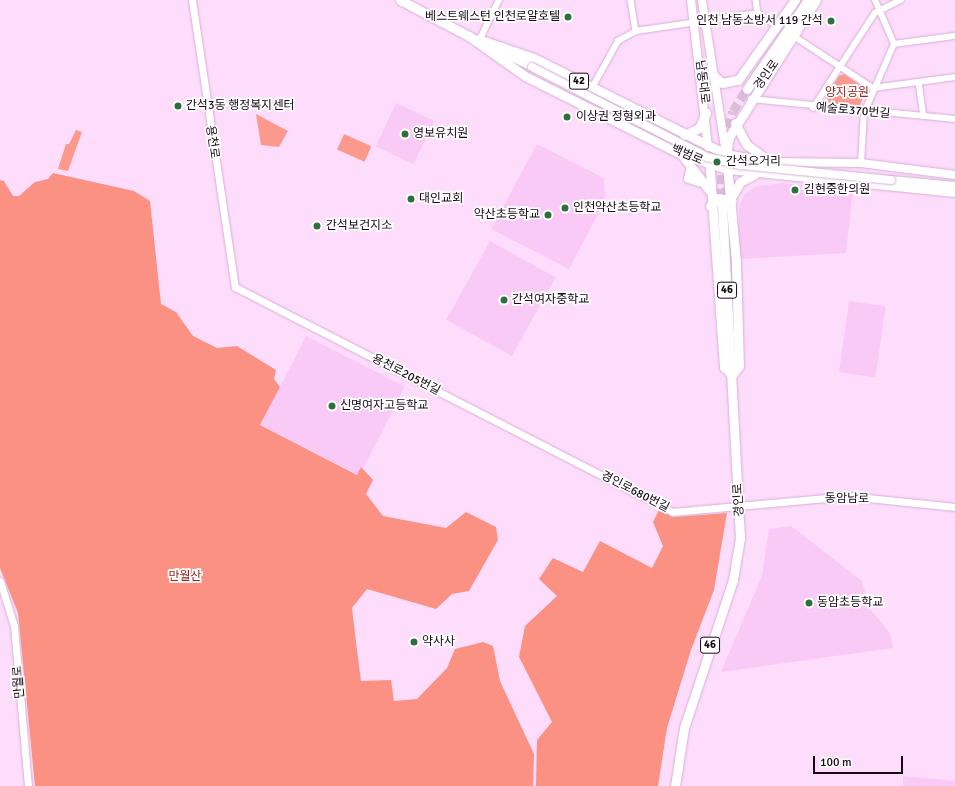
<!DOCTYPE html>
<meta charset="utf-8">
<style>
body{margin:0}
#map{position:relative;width:955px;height:786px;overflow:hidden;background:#fedcfc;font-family:Signika,"Noto Sans KR",sans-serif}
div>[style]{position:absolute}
.built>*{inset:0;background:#facaf7;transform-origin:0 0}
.green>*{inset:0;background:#fb998c;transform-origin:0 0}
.forest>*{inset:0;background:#fb9183}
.primary-tunnel>*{height:9px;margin-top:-4.5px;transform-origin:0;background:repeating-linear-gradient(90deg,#dbbcd9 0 9px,transparent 0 13.5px)}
.roads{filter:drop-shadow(0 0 1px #d7afd5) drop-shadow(0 0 1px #d7afd5)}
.minor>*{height:5.5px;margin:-2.75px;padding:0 2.75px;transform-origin:2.75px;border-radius:2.75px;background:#fff}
.tertiary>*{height:7px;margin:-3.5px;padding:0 3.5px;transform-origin:3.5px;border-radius:3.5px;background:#fff}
.secondary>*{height:8px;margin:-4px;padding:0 4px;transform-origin:4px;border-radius:4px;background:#fff}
.primary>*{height:9px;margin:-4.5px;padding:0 4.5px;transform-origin:4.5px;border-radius:4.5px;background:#fff}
.bridges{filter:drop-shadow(0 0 1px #d7afd5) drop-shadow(0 0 1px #d7afd5)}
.secondary-bridge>*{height:8px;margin:-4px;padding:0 4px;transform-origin:4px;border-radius:4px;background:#fff}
.dots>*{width:11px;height:11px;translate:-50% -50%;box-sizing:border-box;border:2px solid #fff;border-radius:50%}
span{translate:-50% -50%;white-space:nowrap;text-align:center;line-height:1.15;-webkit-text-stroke:3.5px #fff;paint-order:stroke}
.shield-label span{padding:1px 3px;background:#fff;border:1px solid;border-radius:3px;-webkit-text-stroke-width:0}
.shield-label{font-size:11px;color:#160815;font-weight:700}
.poi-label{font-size:12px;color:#160815}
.right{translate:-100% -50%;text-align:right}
.left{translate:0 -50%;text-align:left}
.street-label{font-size:12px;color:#160815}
.park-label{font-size:12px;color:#99231d}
.scale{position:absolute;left:813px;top:756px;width:90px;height:18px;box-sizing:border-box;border:2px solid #160815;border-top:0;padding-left:5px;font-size:12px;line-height:14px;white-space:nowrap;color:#160815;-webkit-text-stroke:3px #fff;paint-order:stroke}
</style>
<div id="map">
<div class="built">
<div style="left:396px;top:103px;width:42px;height:48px;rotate:25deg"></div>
<div style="clip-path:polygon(537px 144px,604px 178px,605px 201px,569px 269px,491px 229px)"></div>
<div style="clip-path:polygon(783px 183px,853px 191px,846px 253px,739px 259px,739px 206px,744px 195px,757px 186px)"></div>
<div style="left:490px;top:241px;width:75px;height:90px;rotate:29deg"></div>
<div style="left:849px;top:301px;width:37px;height:72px;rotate:8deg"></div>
<div style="left:306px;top:336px;width:111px;height:100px;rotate:27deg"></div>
<div style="clip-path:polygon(791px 526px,862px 581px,870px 609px,890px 633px,893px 648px,721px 672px,762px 576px,769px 529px)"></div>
<div style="clip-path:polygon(903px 776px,955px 781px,955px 786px,903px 786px)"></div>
</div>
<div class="green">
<div style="clip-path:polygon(844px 74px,866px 89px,859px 108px,831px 105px,826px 97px,839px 76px)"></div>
<div style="clip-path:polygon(256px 114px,288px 131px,279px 147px,261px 145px)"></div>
<div style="clip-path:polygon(76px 130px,82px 132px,68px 171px,58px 169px,66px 144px,69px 144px)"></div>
<div style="left:344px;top:134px;width:30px;height:17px;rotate:24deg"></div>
</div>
<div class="forest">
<div style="clip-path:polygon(53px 173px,134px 191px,150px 201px,161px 304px,176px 312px,193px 336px,217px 348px,237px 346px,276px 370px,274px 379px,280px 387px,260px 425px,357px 475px,361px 467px,373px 480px,366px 494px,383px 516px,446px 528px,466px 512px,496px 527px,498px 540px,469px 591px,452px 594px,436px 609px,367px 589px,352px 608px,356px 642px,361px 681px,391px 680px,394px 701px,417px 699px,447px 668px,455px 649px,483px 642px,493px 646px,500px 681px,534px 754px,533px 786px,35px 786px,18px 613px,0 568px,0 180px,4px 181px,13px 196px,19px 196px,35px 182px,48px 179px)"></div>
<div style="clip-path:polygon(661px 506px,673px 517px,727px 513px,714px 590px,691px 650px,667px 728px,658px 786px,536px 786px,537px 740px,552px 722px,519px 657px,525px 626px,557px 596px,539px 579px,553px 558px,583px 572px,600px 541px,652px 568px,663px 546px,653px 522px)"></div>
</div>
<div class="primary-tunnel">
<div style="left:724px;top:140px;width:30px;rotate:-73deg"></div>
<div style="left:733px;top:111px;width:26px;rotate:-58deg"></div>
<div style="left:721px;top:161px;width:44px;rotate:88.7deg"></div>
</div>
<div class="roads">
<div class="minor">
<div style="left:631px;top:0;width:31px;rotate:81deg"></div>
<div style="left:756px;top:0;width:13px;rotate:81deg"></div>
<div style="left:758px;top:13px;width:22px;rotate:34deg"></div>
<div style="left:794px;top:36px;width:95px;rotate:33.4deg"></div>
<div style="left:873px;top:88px;width:83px;rotate:-7.6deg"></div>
<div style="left:480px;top:39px;width:43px;rotate:-64deg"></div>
<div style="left:894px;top:44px;width:62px;rotate:-7.5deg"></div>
<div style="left:919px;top:82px;width:34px;rotate:82deg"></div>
<div style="left:592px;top:88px;width:54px;rotate:-61deg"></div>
<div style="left:618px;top:41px;width:21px;rotate:-29deg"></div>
<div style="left:636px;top:31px;width:123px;rotate:-8.4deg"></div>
<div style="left:751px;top:99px;width:205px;rotate:5.6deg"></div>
<div style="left:813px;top:108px;width:113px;rotate:-56.9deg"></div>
<div style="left:875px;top:13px;width:29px;rotate:-27deg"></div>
<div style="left:861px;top:163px;width:50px;rotate:-86.6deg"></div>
<div style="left:864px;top:113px;width:75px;rotate:-66.5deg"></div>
<div style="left:894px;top:44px;width:48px;rotate:-113.4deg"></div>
</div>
<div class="tertiary">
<div style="left:192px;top:0;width:290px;rotate:81.5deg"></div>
<div style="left:235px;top:287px;width:492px;rotate:27.2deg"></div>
<div style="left:672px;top:512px;width:177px;rotate:-5.2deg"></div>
<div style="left:848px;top:496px;width:108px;rotate:5.9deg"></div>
<div style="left:0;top:581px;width:47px;rotate:72.7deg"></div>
<div style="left:14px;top:626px;width:161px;rotate:85deg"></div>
</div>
<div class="secondary">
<div style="left:691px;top:0;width:148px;rotate:83.4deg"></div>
<div style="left:702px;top:0;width:156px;rotate:81.1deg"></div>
<div style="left:726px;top:154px;width:45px;rotate:10.3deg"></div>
<div style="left:770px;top:162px;width:91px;rotate:0.6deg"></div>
<div style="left:861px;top:163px;width:95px;rotate:7.3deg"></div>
<div style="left:490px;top:46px;width:47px;rotate:26.6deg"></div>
<div style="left:729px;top:170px;width:227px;rotate:5.8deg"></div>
<div style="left:891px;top:180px;width:64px;rotate:5.4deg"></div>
</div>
<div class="primary">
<div style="left:400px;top:0;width:78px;rotate:27.6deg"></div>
<div style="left:469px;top:36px;width:69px;rotate:35.5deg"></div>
<div style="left:525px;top:76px;width:174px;rotate:26.6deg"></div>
<div style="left:681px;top:154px;width:51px;rotate:18.4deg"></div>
<div style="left:478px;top:39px;width:59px;rotate:18.7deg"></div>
<div style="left:534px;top:58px;width:215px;rotate:26.6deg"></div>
<div style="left:712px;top:74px;width:13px;rotate:42deg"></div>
<div style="left:722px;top:83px;width:16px;rotate:-11deg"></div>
<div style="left:738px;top:80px;width:98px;rotate:-54.5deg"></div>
<div style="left:747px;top:89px;width:108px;rotate:-55.6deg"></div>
<div style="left:735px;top:123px;width:24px;rotate:62deg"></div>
<div style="left:746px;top:144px;width:30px;rotate:37deg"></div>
<div style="left:684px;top:135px;width:17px;rotate:-25deg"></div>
<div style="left:699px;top:128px;width:17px;rotate:-65deg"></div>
<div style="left:682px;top:155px;width:44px;rotate:52.4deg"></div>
<div style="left:709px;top:158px;width:210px;rotate:85.9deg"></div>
<div style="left:724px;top:367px;width:11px;rotate:45deg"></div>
<div style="left:691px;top:167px;width:11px;rotate:105deg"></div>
<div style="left:688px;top:178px;width:15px;rotate:16deg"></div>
<div style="left:732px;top:196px;width:16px;rotate:-60deg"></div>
<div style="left:740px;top:182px;width:17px;rotate:-28deg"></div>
<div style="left:710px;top:206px;width:12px;rotate:-42deg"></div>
<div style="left:719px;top:198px;width:13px;rotate:13deg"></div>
<div style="left:732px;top:375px;width:11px;rotate:-52deg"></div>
<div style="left:739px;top:366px;width:104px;rotate:-91.7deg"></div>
<div style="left:736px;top:262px;width:108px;rotate:-95.3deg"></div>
<div style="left:726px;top:154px;width:17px;rotate:-80deg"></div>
<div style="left:729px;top:137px;width:162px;rotate:-57.6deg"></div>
<div style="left:675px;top:786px;width:59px;rotate:-81.2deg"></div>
<div style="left:684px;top:728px;width:156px;rotate:-71.7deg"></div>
<div style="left:733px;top:580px;width:43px;rotate:-80.5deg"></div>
<div style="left:740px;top:538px;width:333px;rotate:-93.1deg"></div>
</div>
</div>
<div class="bridges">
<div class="secondary-bridge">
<div style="left:532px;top:67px;width:197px;rotate:27.2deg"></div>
<div style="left:707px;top:157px;width:34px;rotate:14deg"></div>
<div style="left:740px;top:165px;width:152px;rotate:5.7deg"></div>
</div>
</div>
<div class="dots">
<div style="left:568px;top:17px;background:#2d703b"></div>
<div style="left:831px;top:21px;background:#2d703b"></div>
<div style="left:178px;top:106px;background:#2d703b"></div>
<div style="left:567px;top:117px;background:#2d703b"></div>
<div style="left:405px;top:134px;background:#2d703b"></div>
<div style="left:717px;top:162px;background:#2d703b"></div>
<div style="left:795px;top:190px;background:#2d703b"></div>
<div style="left:411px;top:199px;background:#2d703b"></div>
<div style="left:565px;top:208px;background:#2d703b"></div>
<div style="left:548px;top:215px;background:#2d703b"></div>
<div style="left:317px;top:226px;background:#2d703b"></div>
<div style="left:504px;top:300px;background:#2d703b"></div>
<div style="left:332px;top:406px;background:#2d703b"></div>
<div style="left:809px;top:603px;background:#2d703b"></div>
<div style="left:414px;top:642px;background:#2d703b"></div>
</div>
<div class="shield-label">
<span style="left:579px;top:81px">42</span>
<span style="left:727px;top:290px">46</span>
<span style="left:710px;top:645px">46</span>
</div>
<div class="poi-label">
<span class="right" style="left:560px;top:17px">베스트웨스턴 인천로얄호텔</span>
<span class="right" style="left:823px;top:21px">인천 남동소방서 119 간석</span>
<span class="left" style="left:186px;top:106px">간석3동 행정복지센터</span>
<span class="left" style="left:576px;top:117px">이상권 정형외과</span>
<span class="left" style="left:413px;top:134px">영보유치원</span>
<span class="left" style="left:726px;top:162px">간석오거리</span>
<span class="left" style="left:804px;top:190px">김현중한의원</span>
<span class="left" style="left:419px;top:199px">대인교회</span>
<span class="left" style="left:573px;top:208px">인천약산초등학교</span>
<span class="right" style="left:540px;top:215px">약산초등학교</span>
<span class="left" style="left:326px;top:226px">간석보건지소</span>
<span class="left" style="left:512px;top:300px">간석여자중학교</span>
<span class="left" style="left:340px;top:406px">신명여자고등학교</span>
<span class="left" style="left:817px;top:603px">동암초등학교</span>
<span class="left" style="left:422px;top:642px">약사사</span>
</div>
<div class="street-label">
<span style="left:767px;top:75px;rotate:-55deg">경인로</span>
<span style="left:702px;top:82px;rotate:83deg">남동대로</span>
<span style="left:853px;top:111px;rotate:5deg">예술로370번길</span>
<span style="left:212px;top:142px;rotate:82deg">용천로</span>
<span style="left:687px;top:155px;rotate:23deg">백범로</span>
<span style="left:406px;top:375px;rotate:27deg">용천로205번길</span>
<span style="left:635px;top:492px;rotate:27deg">경인로680번길</span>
<span style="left:847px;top:499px;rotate:1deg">동암남로</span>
<span style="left:739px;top:500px;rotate:-93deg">경인로</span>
<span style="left:19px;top:682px;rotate:-95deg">만월로</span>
</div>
<div class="park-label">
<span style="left:847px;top:93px">양지공원</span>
<span style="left:185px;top:577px">만월산</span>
</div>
<div class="scale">100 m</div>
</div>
